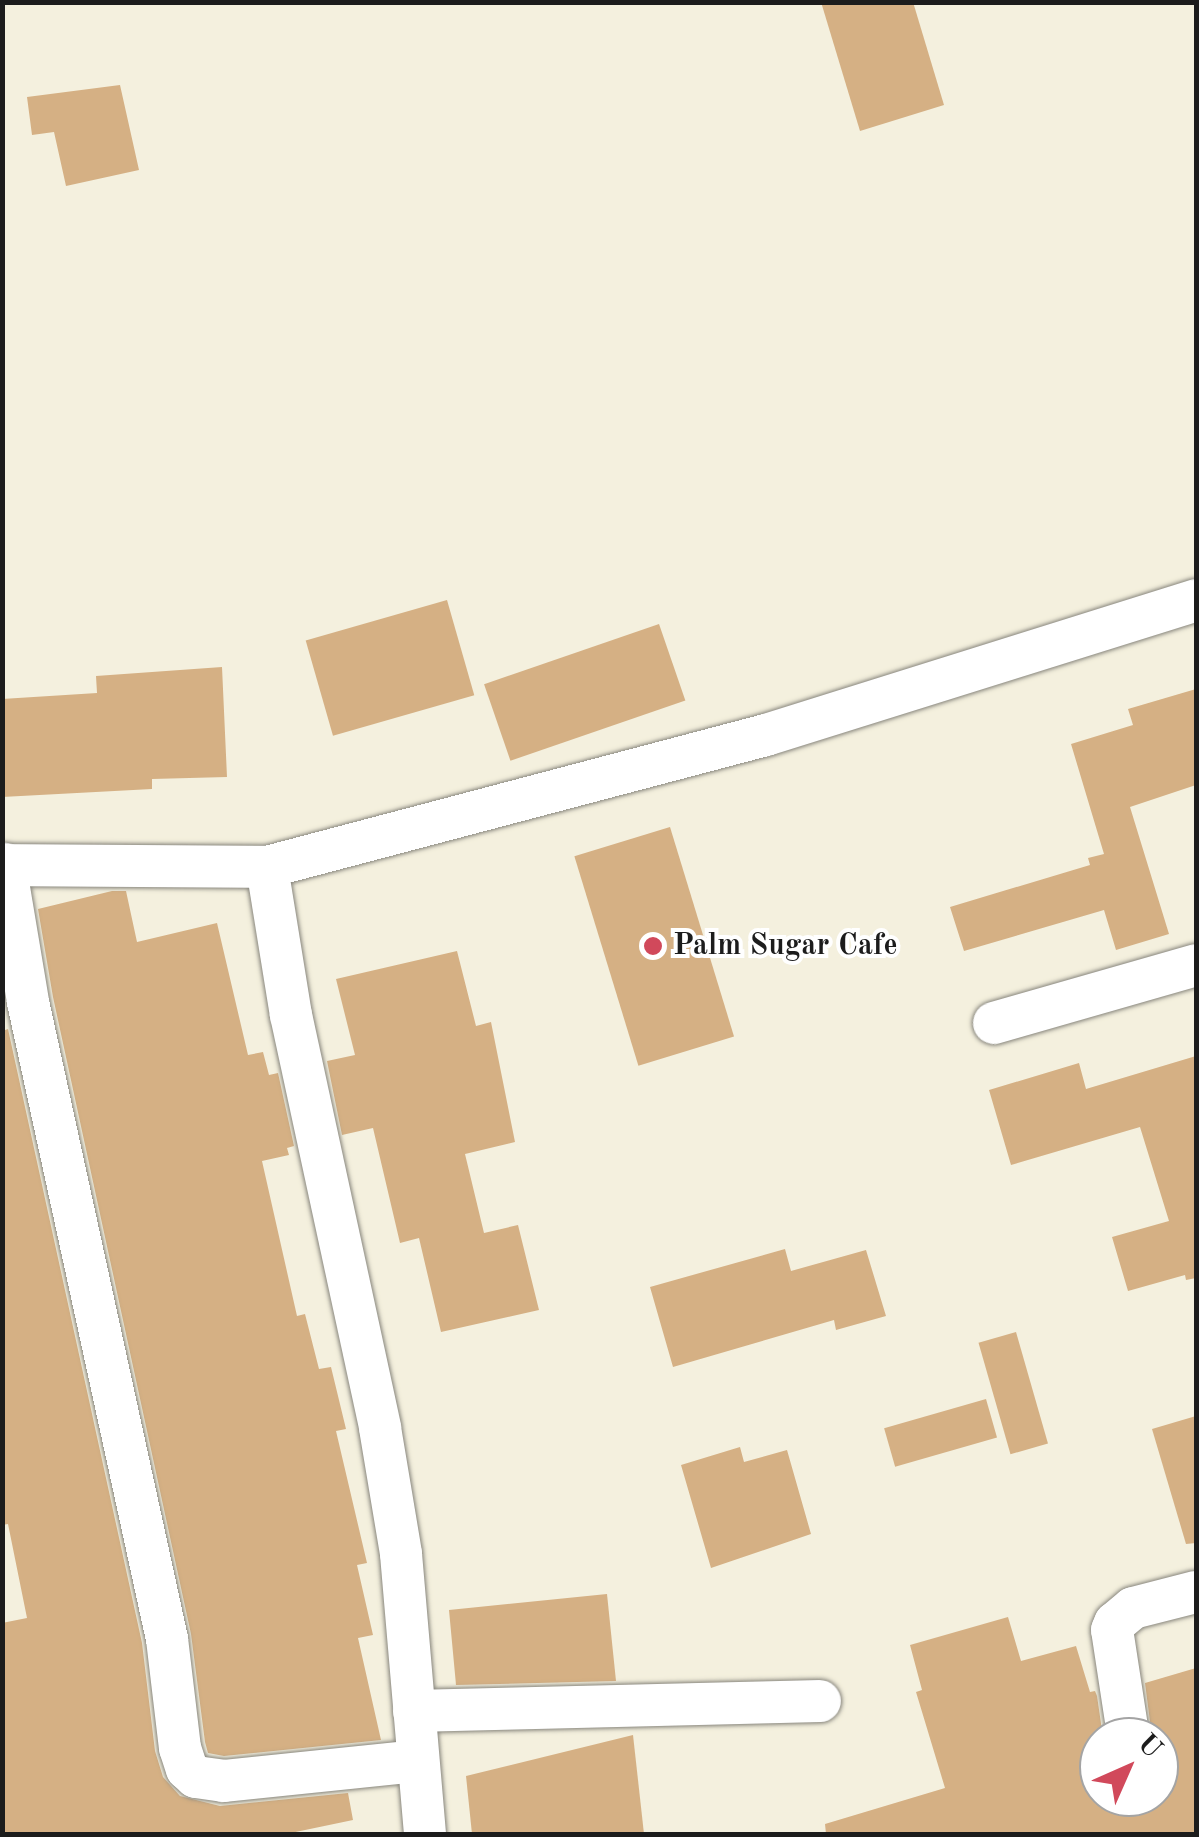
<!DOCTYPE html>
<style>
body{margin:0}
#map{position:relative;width:1199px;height:1837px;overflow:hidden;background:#f4f0de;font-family:"Old Standard TT",serif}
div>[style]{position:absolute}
.building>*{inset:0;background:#d5b084;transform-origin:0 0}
.roads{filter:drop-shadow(0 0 2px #88867d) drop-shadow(0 0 2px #88867d)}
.street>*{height:42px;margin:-21px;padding:0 21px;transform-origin:21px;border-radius:21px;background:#fff}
.dots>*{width:28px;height:28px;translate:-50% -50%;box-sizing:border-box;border:5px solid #fff;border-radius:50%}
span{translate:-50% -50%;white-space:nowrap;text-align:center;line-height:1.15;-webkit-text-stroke:8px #fff;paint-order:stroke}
.poi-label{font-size:30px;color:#1c1c1c;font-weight:700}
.left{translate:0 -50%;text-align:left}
.frame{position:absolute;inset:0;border:5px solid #1c1c1c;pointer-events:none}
.north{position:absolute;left:1079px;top:1717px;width:100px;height:100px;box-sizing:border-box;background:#fff;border:2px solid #a4a4a4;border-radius:50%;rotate:45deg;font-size:28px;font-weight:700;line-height:40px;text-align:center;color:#1c1c1c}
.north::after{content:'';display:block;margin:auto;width:35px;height:45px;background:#d1495b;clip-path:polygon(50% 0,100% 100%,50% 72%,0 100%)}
</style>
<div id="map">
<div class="building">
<div style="clip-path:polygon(821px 2px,913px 2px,944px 105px,860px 131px)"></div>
<div style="clip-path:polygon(120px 85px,139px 170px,66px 186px,54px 132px,32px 135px,27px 97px)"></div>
<div style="left:447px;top:600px;width:99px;height:147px;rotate:74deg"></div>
<div style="left:659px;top:624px;width:81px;height:185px;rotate:71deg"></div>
<div style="clip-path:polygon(222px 667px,227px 777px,152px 779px,152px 789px,2px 797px,2px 699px,97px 693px,96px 676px)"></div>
<div style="clip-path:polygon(1196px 689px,1196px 785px,1130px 807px,1169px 934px,1116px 950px,1104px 910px,964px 951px,950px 907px,1090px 865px,1088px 858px,1104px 854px,1071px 744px,1133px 725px,1128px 709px)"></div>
<div style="left:670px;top:827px;width:219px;height:100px;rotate:73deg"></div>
<div style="clip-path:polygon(112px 891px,126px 891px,137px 942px,217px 923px,248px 1055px,263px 1052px,269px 1075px,278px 1073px,294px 1146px,287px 1148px,289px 1155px,262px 1161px,297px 1316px,305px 1314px,319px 1369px,331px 1367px,346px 1429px,336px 1431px,367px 1563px,357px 1565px,373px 1635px,358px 1638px,381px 1740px,224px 1756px,208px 1753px,205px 1742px,191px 1634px,53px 997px,38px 909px)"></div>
<div style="clip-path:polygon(457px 951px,476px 1026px,491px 1022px,515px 1142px,465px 1154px,484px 1233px,518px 1225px,539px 1310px,441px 1332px,419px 1238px,400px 1243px,373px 1128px,342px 1135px,327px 1061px,355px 1055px,336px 979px)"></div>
<div style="clip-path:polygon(8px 1029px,142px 1643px,155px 1751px,163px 1777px,180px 1796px,220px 1806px,348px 1793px,353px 1820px,286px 1834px,2px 1834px,2px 1623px,27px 1618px,8px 1524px,2px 1525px,2px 1031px)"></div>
<div style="clip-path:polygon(1196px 1056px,1196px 1278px,1186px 1280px,1185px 1275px,1128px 1291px,1112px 1237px,1169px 1221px,1140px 1127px,1011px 1165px,989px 1090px,1079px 1063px,1086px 1089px)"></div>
<div style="clip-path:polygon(785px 1249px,791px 1271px,866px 1250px,886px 1316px,836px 1330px,834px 1320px,673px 1367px,650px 1287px)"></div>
<div style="left:1016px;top:1332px;width:116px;height:39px;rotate:74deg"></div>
<div style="left:986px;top:1399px;width:40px;height:106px;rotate:74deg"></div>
<div style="clip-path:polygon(1196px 1416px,1196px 1543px,1186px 1544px,1152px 1429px)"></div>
<div style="clip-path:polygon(740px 1447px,744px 1462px,787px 1450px,811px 1534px,711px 1568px,681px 1465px)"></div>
<div style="clip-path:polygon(607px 1594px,616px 1681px,456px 1685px,449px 1610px)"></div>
<div style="clip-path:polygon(1008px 1617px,1021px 1661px,1076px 1646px,1090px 1692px,1095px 1691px,1097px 1696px,1103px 1737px,1099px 1737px,1099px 1797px,1159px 1797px,1159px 1737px,1152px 1737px,1145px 1683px,1196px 1668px,1196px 1834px,826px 1834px,825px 1824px,945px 1788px,916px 1692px,922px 1690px,910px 1645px)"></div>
<div style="clip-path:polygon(633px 1735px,644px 1834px,472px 1834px,466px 1776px)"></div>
</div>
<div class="roads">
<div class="street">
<div style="left:5px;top:864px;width:140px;rotate:80.5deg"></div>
<div style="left:28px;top:1002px;width:652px;rotate:77.69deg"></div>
<div style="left:167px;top:1639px;width:110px;rotate:83.2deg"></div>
<div style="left:180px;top:1748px;width:22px;rotate:72deg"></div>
<div style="left:187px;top:1769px;width:12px;rotate:42deg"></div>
<div style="left:196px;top:1777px;width:28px;rotate:8deg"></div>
<div style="left:224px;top:1781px;width:194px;rotate:-5.9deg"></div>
<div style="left:2px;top:865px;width:265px;rotate:0.4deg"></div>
<div style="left:267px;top:867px;width:516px;rotate:-14.82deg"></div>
<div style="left:766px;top:735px;width:451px;rotate:-17.4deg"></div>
<div style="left:267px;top:867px;width:150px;rotate:80.8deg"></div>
<div style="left:291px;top:1015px;width:422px;rotate:77.8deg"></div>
<div style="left:380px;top:1428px;width:128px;rotate:80.5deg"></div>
<div style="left:401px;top:1554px;width:281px;rotate:85.1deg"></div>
<div style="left:994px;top:1023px;width:210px;rotate:-16deg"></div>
<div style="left:414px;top:1711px;width:406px;rotate:-1.4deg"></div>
<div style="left:1128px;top:1734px;width:105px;rotate:-98.7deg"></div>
<div style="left:1112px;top:1630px;width:8px;rotate:-67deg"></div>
<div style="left:1115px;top:1623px;width:23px;rotate:-40deg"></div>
<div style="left:1133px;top:1608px;width:65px;rotate:-14.3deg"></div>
</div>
</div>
<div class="dots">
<div style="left:653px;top:946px;background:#d1495b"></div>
</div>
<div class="poi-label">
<span class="left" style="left:673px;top:946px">Palm Sugar Cafe</span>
</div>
<div class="frame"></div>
<div class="north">U</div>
</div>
